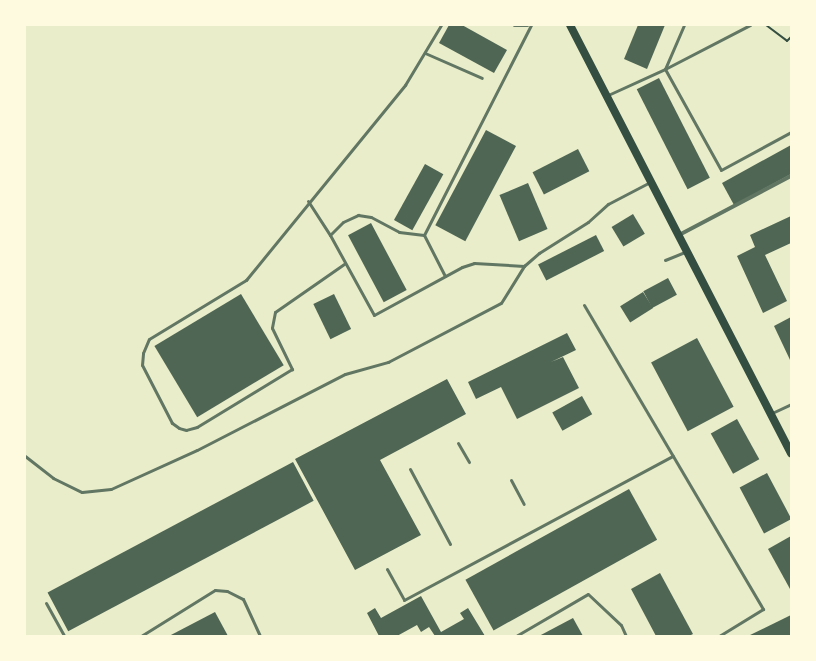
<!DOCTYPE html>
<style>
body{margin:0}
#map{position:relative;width:816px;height:661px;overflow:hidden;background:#e9edc9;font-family:"Open Sans",sans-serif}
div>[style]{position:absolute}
.building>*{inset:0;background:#4f6655;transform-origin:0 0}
.path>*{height:2px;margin:-1px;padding:0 1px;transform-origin:1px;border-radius:1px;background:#344e41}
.service>*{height:3px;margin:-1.5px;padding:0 1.5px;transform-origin:1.5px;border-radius:1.5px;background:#617663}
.minor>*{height:4px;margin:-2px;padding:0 2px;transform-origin:2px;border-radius:2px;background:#617663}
.secondary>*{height:8px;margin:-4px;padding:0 4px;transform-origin:4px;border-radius:4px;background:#344e41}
span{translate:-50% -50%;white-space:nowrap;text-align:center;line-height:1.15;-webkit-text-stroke:3px #fefae0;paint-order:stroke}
.frame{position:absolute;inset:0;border:26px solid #fefae0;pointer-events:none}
</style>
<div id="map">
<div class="building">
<div style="clip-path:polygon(449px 25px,462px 25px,507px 50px,494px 73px,439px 43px)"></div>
<div style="clip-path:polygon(638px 25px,665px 25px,647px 69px,624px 59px)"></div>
<div style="left:659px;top:78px;width:112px;height:25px;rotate:63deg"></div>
<div style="left:486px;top:130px;width:34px;height:108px;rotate:28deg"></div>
<div style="clip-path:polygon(791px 145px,791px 174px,734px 205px,722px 183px)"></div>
<div style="left:578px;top:149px;width:25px;height:51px;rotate:63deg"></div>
<div style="left:425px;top:164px;width:21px;height:64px;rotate:29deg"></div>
<div style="left:528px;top:183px;width:50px;height:31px;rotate:67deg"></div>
<div style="left:633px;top:214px;width:23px;height:25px;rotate:59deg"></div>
<div style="clip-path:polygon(791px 216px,791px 243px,765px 255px,787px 301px,763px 313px,737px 256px,755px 247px,750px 235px)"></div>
<div style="left:371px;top:223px;width:76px;height:26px;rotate:62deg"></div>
<div style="left:596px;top:235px;width:18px;height:65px;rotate:63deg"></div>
<div style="left:668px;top:278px;width:19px;height:28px;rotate:62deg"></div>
<div style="left:643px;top:292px;width:19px;height:27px;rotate:58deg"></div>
<div style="left:241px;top:294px;width:83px;height:101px;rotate:59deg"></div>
<div style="left:334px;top:294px;width:39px;height:23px;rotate:64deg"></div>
<div style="clip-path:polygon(791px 317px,791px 362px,774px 326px)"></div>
<div style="clip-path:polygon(567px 333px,576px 350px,551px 362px,563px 357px,579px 388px,517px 419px,501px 387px,476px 399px,468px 382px)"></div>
<div style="left:697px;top:338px;width:78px;height:52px;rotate:62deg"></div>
<div style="clip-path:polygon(447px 379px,466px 414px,380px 460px,421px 535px,355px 570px,295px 459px)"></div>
<div style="left:582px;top:396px;width:21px;height:34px;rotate:61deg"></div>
<div style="left:737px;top:419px;width:46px;height:30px;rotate:61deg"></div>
<div style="left:293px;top:462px;width:44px;height:278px;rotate:62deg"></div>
<div style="left:767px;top:473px;width:52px;height:31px;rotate:62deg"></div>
<div style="left:629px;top:489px;width:58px;height:187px;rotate:61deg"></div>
<div style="clip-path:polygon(791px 536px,791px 588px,790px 589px,768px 549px)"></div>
<div style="clip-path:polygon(660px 573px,693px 634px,689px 636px,656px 636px,631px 589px)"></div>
<div style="clip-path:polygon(421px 596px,441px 632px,464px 619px,460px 613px,468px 608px,485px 636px,435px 636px,429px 627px,421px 632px,417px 625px,397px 636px,379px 636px,367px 613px,375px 608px,381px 618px)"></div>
<div style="clip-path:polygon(215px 612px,228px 636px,169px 636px)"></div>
<div style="clip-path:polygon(791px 615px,791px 636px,748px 636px)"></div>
<div style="clip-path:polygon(573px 618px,583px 636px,539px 636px)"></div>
</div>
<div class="path">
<div style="left:766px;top:25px;width:26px;rotate:37deg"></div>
<div style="left:787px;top:41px;width:6px;rotate:-45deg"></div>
</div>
<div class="service">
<div style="left:514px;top:25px;width:13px"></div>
<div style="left:684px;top:25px;width:48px;rotate:113.4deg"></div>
<div style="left:665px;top:69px;width:96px;rotate:-27.4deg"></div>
<div style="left:425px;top:53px;width:62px;rotate:23.7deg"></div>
<div style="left:608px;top:95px;width:63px;rotate:-24.5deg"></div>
<div style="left:665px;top:69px;width:115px;rotate:61deg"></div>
<div style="left:721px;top:170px;width:80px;rotate:-28.5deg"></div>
<div style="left:308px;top:201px;width:40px;rotate:57.1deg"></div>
<div style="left:330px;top:235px;width:91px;rotate:61.2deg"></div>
<div style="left:374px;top:315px;width:100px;rotate:-28.6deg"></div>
<div style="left:462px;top:267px;width:13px;rotate:-18deg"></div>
<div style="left:474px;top:263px;width:50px;rotate:3.4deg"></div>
<div style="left:330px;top:235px;width:18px;rotate:-45deg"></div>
<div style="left:343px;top:222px;width:17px;rotate:-25deg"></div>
<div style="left:358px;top:215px;width:13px;rotate:9deg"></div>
<div style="left:371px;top:217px;width:32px;rotate:28deg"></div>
<div style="left:399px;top:232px;width:25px;rotate:7deg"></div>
<div style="left:424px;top:235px;width:236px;rotate:-63deg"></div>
<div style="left:424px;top:235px;width:46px;rotate:62.9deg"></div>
<div style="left:665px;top:260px;width:22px;rotate:-22deg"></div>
<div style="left:344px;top:264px;width:84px;rotate:145.2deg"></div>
<div style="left:275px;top:312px;width:16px;rotate:101deg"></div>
<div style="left:272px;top:328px;width:46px;rotate:64deg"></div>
<div style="left:292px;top:369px;width:111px;rotate:148.6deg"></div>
<div style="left:197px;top:427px;width:11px;rotate:165deg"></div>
<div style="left:186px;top:430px;width:7px;rotate:-164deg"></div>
<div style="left:179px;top:428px;width:9px;rotate:-144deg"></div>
<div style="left:172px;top:423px;width:65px;rotate:-117.3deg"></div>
<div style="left:142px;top:365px;width:12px;rotate:-85deg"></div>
<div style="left:143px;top:353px;width:15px;rotate:-67deg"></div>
<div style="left:149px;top:339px;width:114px;rotate:-31.3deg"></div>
<div style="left:246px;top:280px;width:252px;rotate:-50.8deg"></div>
<div style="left:405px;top:85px;width:70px;rotate:-59deg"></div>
<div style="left:584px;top:305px;width:353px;rotate:59.5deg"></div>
<div style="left:763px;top:609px;width:52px;rotate:148.5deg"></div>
<div style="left:772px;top:413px;width:21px;rotate:-25deg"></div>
<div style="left:458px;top:443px;width:22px;rotate:60deg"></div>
<div style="left:25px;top:456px;width:36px;rotate:38deg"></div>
<div style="left:53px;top:478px;width:32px;rotate:26deg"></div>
<div style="left:82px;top:492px;width:29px;rotate:-6deg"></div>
<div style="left:111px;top:489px;width:94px;rotate:-24.4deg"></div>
<div style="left:197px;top:450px;width:166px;rotate:-27.2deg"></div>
<div style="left:345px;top:374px;width:45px;rotate:-15.6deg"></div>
<div style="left:388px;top:362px;width:127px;rotate:-27.6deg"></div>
<div style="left:501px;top:303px;width:44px;rotate:-58.1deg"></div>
<div style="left:524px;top:266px;width:20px;rotate:-41deg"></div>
<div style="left:539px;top:253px;width:58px;rotate:-32.3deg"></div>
<div style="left:588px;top:222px;width:27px;rotate:-42deg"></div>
<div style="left:608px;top:204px;width:47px;rotate:-27.6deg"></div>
<div style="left:410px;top:469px;width:85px;rotate:61.9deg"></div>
<div style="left:511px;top:480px;width:27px;rotate:62deg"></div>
<div style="left:387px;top:569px;width:35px;rotate:61deg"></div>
<div style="left:404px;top:600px;width:305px;rotate:-28.2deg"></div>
<div style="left:46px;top:603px;width:38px;rotate:61deg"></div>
<div style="left:141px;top:636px;width:87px;rotate:-31.9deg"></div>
<div style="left:215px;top:590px;width:12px;rotate:5deg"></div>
<div style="left:227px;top:591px;width:18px;rotate:27deg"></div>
<div style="left:243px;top:599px;width:41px;rotate:65.3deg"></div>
<div style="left:516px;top:636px;width:83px;rotate:-30.3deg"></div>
<div style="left:588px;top:594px;width:45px;rotate:43.2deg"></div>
<div style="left:621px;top:625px;width:12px;rotate:66deg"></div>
</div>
<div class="minor">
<div style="left:679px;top:235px;width:127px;rotate:-27.8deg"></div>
</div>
<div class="secondary">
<div style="left:570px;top:25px;width:482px;rotate:62.7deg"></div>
</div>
<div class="frame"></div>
</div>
